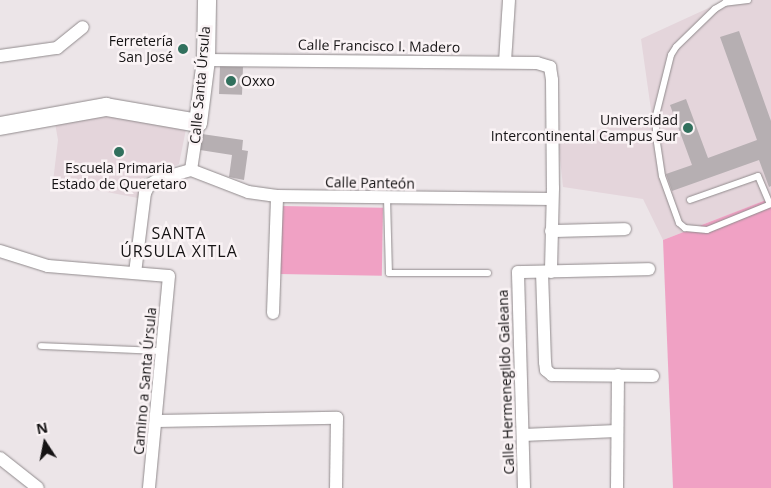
<!DOCTYPE html>
<meta charset="utf-8">
<style>
body{margin:0}
#map{position:relative;width:771px;height:488px;overflow:hidden;background:#ece5e8;font-family:"Open Sans",sans-serif}
div>[style]{position:absolute}
.built>*{inset:0;background:#e4d5db}
.green>*{inset:0;background:#f0a1c4;transform-origin:0 0}
.building>*{inset:0;background:#b6afb2;transform-origin:0 0}
.roads{filter:drop-shadow(0 0 1px #918b8d) drop-shadow(0 0 1px #918b8d)}
.lane>*{height:6px;margin:-3px;padding:0 3px;transform-origin:3px;border-radius:3px;background:#fff}
.street>*{height:12px;margin:-6px;padding:0 6px;transform-origin:6px;border-radius:6px;background:#fff}
.secondary>*{height:18px;margin:-9px;padding:0 9px;transform-origin:9px;border-radius:9px;background:#fff}
.dots>*{width:14px;height:14px;translate:-50% -50%;box-sizing:border-box;border:2px solid #faf3f5;border-radius:50%}
span{translate:-50% -50%;white-space:nowrap;text-align:center;line-height:1.15;-webkit-text-stroke:5px #faf3f5;paint-order:stroke}
.poi-label{font-size:14px;color:#151314}
.right{translate:-100% -50%;text-align:right}
.left{translate:0 -50%;text-align:left}
.street-label{font-size:14px;color:#151314}
.quarter-label{font-size:16px;color:#151314;letter-spacing:1px}
.north{position:absolute;left:20px;top:418px;width:50px;height:50px;-webkit-text-stroke:4px #faf3f5;paint-order:stroke;rotate:349deg;font-size:14px;font-weight:700;line-height:20px;text-align:center;color:#151314}
.north::after{content:'';display:block;margin:auto;width:18px;height:22px;background:#151314;clip-path:polygon(50% 0,100% 100%,50% 72%,0 100%)}
</style>
<div id="map">
<div class="built">
<div style="clip-path:polygon(726px 0,771px 0,771px 198px,663px 240px,643px 199px,563px 187px,558px 139px,652px 117px,641px 39px)"></div>
<div style="clip-path:polygon(107px 112px,186px 129px,179px 164px,141px 179px,138px 198px,86px 188px,52px 190px,58px 140px,55px 123px)"></div>
</div>
<div class="green">
<div style="clip-path:polygon(771px 198px,771px 488px,673px 488px,663px 240px)"></div>
<div style="left:280px;top:206px;width:103px;height:68px;rotate:1deg"></div>
</div>
<div class="building">
<div style="clip-path:polygon(739px 31px,771px 121px,771px 186px,769px 187px,759px 160px,672px 191px,666px 174px,692px 165px,670px 105px,686px 99px,708px 158px,757px 140px,720px 37px)"></div>
<div style="left:220px;top:66px;width:23px;height:28px;rotate:2deg"></div>
<div style="clip-path:polygon(202px 134px,243px 140px,242px 150px,248px 151px,244px 180px,229px 177px,232px 155px,200px 150px)"></div>
</div>
<div class="roads">
<div class="lane">
<div style="left:748px;top:0;width:23px;rotate:173deg"></div>
<div style="left:725px;top:3px;width:12px;rotate:149deg"></div>
<div style="left:715px;top:9px;width:54px;rotate:135.7deg"></div>
<div style="left:676px;top:47px;width:9px;rotate:122deg"></div>
<div style="left:671px;top:55px;width:62px;rotate:104deg"></div>
<div style="left:656px;top:115px;width:21px;rotate:90deg"></div>
<div style="left:656px;top:136px;width:40px;rotate:81.5deg"></div>
<div style="left:662px;top:176px;width:50px;rotate:70.1deg"></div>
<div style="left:679px;top:223px;width:8px;rotate:40deg"></div>
<div style="left:685px;top:228px;width:22px;rotate:5deg"></div>
<div style="left:707px;top:230px;width:69px;rotate:-22.1deg"></div>
<div style="left:387px;top:198px;width:75px;rotate:88.5deg"></div>
<div style="left:389px;top:273px;width:99px"></div>
<div style="left:690px;top:200px;width:72px;rotate:-19.4deg"></div>
<div style="left:758px;top:176px;width:30px;rotate:67deg"></div>
<div style="left:41px;top:346px;width:121px;rotate:2.4deg"></div>
</div>
<div class="street">
<div style="left:0;top:56px;width:58px;rotate:-8deg"></div>
<div style="left:57px;top:48px;width:33px;rotate:-39deg"></div>
<div style="left:206px;top:60px;width:331px;rotate:0.5deg"></div>
<div style="left:537px;top:63px;width:14px;rotate:17deg"></div>
<div style="left:550px;top:67px;width:13px;rotate:81deg"></div>
<div style="left:552px;top:80px;width:108px;rotate:89.5deg"></div>
<div style="left:553px;top:188px;width:84px;rotate:91.4deg"></div>
<div style="left:505px;top:62px;width:62px;rotate:-86.3deg"></div>
<div style="left:191px;top:170px;width:61px;rotate:21.1deg"></div>
<div style="left:248px;top:192px;width:29px;rotate:8deg"></div>
<div style="left:277px;top:196px;width:275px;rotate:0.6deg"></div>
<div style="left:191px;top:170px;width:48px;rotate:-81.5deg"></div>
<div style="left:551px;top:231px;width:74px;rotate:-1.5deg"></div>
<div style="left:0;top:251px;width:50px;rotate:17.4deg"></div>
<div style="left:48px;top:266px;width:121px;rotate:4.7deg"></div>
<div style="left:169px;top:276px;width:213px;rotate:95.4deg"></div>
<div style="left:542px;top:272px;width:90px;rotate:88.1deg"></div>
<div style="left:545px;top:362px;width:8px;rotate:83deg"></div>
<div style="left:546px;top:370px;width:8px;rotate:40deg"></div>
<div style="left:552px;top:375px;width:101px;rotate:0.6deg"></div>
<div style="left:135px;top:273px;width:81px;rotate:-82.9deg"></div>
<div style="left:145px;top:193px;width:9px;rotate:-63deg"></div>
<div style="left:149px;top:185px;width:12px;rotate:-31deg"></div>
<div style="left:159px;top:179px;width:33px;rotate:-16deg"></div>
<div style="left:273px;top:313px;width:117px;rotate:-88deg"></div>
<div style="left:157px;top:421px;width:180px;rotate:-1deg"></div>
<div style="left:337px;top:418px;width:70px;rotate:90.8deg"></div>
<div style="left:523px;top:435px;width:94px;rotate:-2.4deg"></div>
<div style="left:0;top:458px;width:48px;rotate:38.3deg"></div>
<div style="left:524px;top:488px;width:216px;rotate:-91.6deg"></div>
<div style="left:518px;top:272px;width:131px;rotate:-1.3deg"></div>
<div style="left:617px;top:488px;width:113px;rotate:-89.5deg"></div>
</div>
<div class="secondary">
<div style="left:0;top:126px;width:108px;rotate:-10.2deg"></div>
<div style="left:106px;top:107px;width:93px;rotate:9.9deg"></div>
<div style="left:198px;top:123px;width:64px;rotate:-82.8deg"></div>
<div style="left:206px;top:60px;width:60px;rotate:-89deg"></div>
</div>
</div>
<div class="dots">
<div style="left:183px;top:49px;background:#31705d"></div>
<div style="left:231px;top:81px;background:#31705d"></div>
<div style="left:688px;top:128px;background:#31705d"></div>
<div style="left:119px;top:152px;background:#31705d"></div>
</div>
<div class="poi-label">
<span class="right" style="left:173px;top:49px">Ferretería<br>San José</span>
<span class="left" style="left:241px;top:81px">Oxxo</span>
<span class="right" style="left:678px;top:128px">Universidad<br>Intercontinental Campus Sur</span>
<span style="left:119px;top:176px">Escuela Primaria<br>Estado de Queretaro</span>
</div>
<div class="street-label">
<span style="left:379px;top:46px;rotate:1deg">Calle Francisco I. Madero</span>
<span style="left:200px;top:85px;rotate:-85deg">Calle Santa Úrsula</span>
<span style="left:370px;top:183px;rotate:1deg">Calle Panteón</span>
<span style="left:145px;top:381px;rotate:-85deg">Camino a Santa Úrsula</span>
<span style="left:506px;top:382px;rotate:-92deg">Calle Hermenegildo Galeana</span>
</div>
<div class="quarter-label">
<span style="left:179px;top:242px">SANTA<br>ÚRSULA XITLA</span>
</div>
<div class="north">N</div>
</div>
